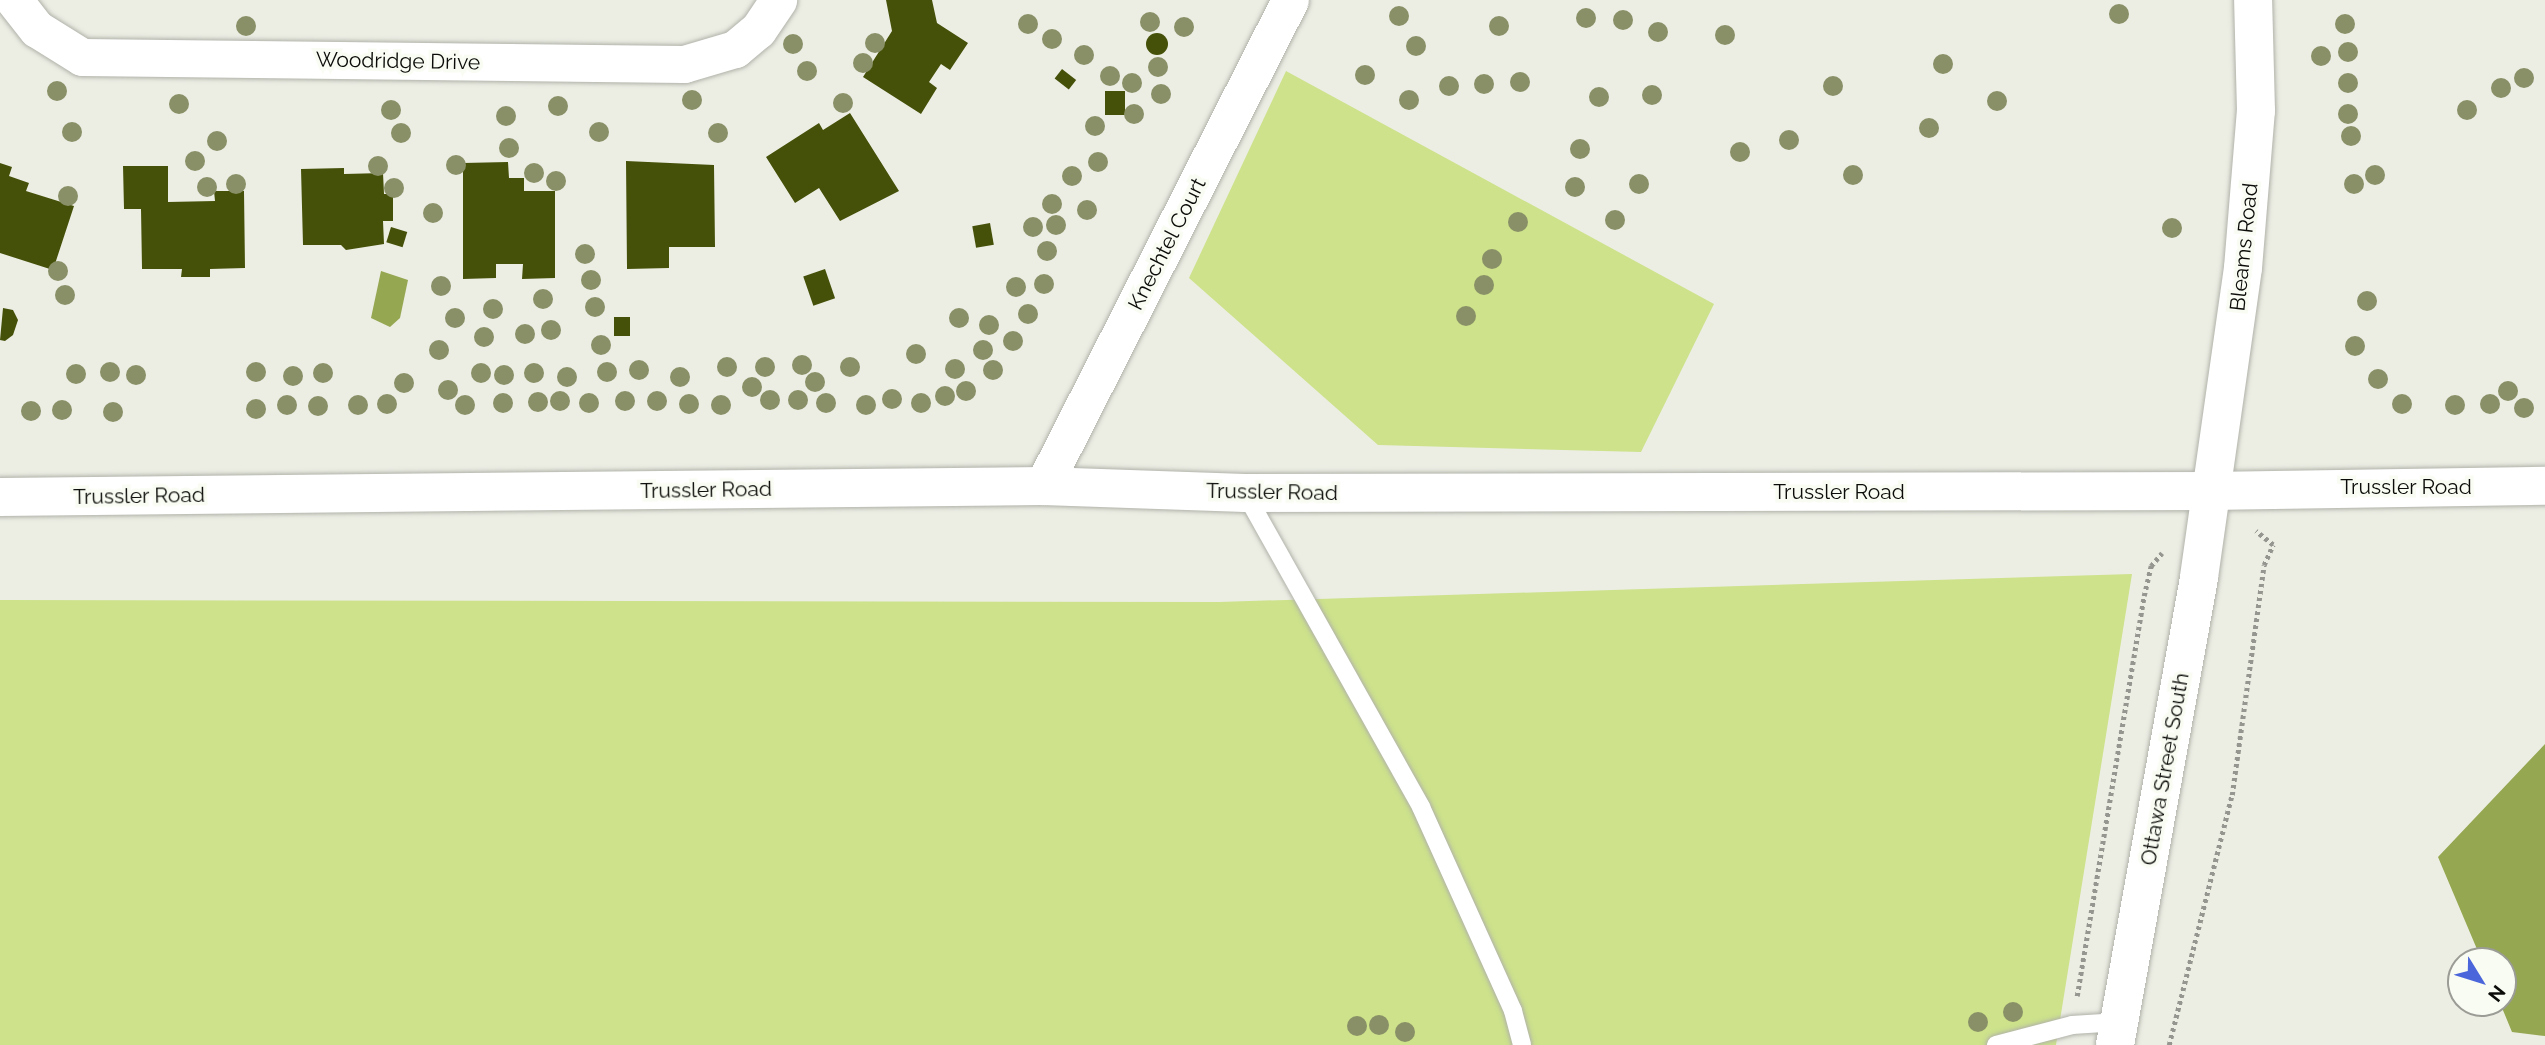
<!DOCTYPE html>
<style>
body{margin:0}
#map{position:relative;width:2545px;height:1045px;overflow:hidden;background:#eceee4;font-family:Raleway,sans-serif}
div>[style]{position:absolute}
.green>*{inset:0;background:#cde28b}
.water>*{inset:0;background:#95a751}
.building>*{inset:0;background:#455109;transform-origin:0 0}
.round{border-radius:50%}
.path>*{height:4.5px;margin-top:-2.25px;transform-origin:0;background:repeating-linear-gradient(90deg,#95968f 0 3.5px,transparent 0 7px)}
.roads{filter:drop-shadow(0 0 2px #b0b2a9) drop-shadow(0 0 2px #b0b2a9)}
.service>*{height:18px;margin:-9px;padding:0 9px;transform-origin:9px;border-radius:9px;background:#fff}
.minor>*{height:37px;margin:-18.5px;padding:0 18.5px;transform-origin:18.5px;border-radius:18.5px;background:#fff}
.secondary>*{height:38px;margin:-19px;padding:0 19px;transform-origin:19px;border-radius:19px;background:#fff}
.trees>*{width:20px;height:20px;margin:-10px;border-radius:50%;background:#899067}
span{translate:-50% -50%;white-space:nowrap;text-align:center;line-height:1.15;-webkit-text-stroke:7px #f9fcf2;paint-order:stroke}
.street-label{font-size:21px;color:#0b0c09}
.north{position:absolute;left:2447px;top:947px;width:70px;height:70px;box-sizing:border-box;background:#f9fcf2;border:2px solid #9a9c95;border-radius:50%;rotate:128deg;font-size:19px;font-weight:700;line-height:28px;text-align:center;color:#0b0c09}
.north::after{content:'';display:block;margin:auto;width:24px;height:32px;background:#4b66da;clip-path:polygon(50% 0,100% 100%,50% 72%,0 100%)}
</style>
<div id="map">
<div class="green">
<div style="clip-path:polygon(1286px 71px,1714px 304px,1641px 452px,1378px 445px,1189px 278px)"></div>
<div style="clip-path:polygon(2132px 574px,2056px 1045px,0 1045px,0 600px,1219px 602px)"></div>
</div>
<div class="water">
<div style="clip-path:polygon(381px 271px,408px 280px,400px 318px,390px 327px,371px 318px)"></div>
<div style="clip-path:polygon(2545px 744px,2545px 1036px,2512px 1032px,2500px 1003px,2503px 961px,2482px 961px,2438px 857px)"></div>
</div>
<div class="building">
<div style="clip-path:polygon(886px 0,932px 0,937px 23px,968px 43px,950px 70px,941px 64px,929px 82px,937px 88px,921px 114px,863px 77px,892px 31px)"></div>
<div class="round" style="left:1146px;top:33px;width:22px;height:22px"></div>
<div style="left:1062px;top:69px;width:18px;height:12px;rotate:38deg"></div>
<div style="left:1105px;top:91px;width:20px;height:24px"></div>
<div style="clip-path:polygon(850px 113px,899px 191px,840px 221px,819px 188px,795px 203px,766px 157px,819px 123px,823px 130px)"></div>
<div style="clip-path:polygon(626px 161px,714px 165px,715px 247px,669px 247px,669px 268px,627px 269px)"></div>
<div style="clip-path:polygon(508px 162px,509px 178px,524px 178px,524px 191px,555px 191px,555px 278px,522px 279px,523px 264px,496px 264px,496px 278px,463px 279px,463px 163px)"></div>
<div style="clip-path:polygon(0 163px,12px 167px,9px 176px,29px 183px,26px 191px,74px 206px,53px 270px,0 253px)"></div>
<div style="clip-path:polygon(123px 166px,168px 166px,168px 202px,215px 201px,214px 191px,244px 191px,245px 268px,210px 269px,210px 277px,181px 277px,182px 269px,142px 269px,141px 209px,124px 209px)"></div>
<div style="clip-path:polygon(344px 168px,344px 174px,383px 173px,384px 194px,393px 194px,393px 221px,383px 221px,384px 244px,346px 250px,341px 245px,303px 245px,301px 169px)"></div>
<div style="left:990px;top:223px;width:22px;height:18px;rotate:80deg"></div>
<div style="left:391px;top:227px;width:17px;height:16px;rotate:17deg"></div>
<div style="left:825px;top:269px;width:31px;height:23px;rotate:71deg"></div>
<div style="clip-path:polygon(3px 308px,13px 310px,18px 320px,13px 335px,5px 341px,0 340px)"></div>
<div style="left:630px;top:317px;width:19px;height:16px;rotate:90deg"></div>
</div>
<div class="path">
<div style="left:2077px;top:996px;width:406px;rotate:-80.5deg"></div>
<div style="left:2144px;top:596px;width:31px;rotate:-77deg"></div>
<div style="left:2151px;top:566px;width:17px;rotate:-50deg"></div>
<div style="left:2169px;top:1045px;width:258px;rotate:-75.9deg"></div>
<div style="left:2232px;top:795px;width:232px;rotate:-82.1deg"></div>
<div style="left:2264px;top:565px;width:22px;rotate:-66deg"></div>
<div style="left:2273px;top:545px;width:22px;rotate:-141deg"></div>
</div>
<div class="roads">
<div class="service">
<div style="left:1245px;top:493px;width:360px;rotate:60.7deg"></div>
<div style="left:1421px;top:807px;width:224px;rotate:65.7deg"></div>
<div style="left:1513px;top:1011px;width:35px;rotate:75deg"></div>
<div style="left:1996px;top:1045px;width:79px;rotate:-14.7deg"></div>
<div style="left:2072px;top:1025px;width:47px;rotate:-3.7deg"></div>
</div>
<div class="minor">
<div style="left:14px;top:0;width:37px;rotate:52deg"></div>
<div style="left:37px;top:29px;width:53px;rotate:31.9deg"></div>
<div style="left:82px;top:57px;width:602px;rotate:0.67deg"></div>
<div style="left:684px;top:64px;width:53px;rotate:-16.4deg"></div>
<div style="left:735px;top:49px;width:30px;rotate:-40deg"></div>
<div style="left:758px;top:30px;width:36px;rotate:-56deg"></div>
<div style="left:1043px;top:486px;width:545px;rotate:-63.06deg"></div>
</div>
<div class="secondary">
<div style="left:0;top:497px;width:1043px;rotate:-0.6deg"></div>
<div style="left:1043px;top:486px;width:202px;rotate:2deg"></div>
<div style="left:1245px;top:493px;width:964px;rotate:-0.12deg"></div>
<div style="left:2209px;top:491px;width:336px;rotate:-0.9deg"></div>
<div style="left:2115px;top:1045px;width:475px;rotate:-79.8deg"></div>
<div style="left:2199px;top:577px;width:312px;rotate:-81.9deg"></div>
<div style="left:2243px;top:268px;width:158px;rotate:-85.3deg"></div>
<div style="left:2256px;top:111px;width:111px;rotate:-91.5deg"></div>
</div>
</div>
<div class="trees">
<div style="left:2119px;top:14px"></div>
<div style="left:1399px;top:16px"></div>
<div style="left:1586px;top:18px"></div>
<div style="left:1623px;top:20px"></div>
<div style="left:1150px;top:22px"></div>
<div style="left:1028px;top:24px"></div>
<div style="left:2345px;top:24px"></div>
<div style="left:246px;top:26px"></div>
<div style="left:1499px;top:26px"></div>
<div style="left:1184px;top:27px"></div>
<div style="left:1658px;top:32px"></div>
<div style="left:1725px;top:35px"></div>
<div style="left:1052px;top:39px"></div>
<div style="left:875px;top:43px"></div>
<div style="left:793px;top:44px"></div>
<div style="left:1416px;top:46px"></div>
<div style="left:2348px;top:52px"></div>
<div style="left:1084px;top:55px"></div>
<div style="left:2321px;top:56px"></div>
<div style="left:863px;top:63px"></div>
<div style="left:1943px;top:64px"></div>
<div style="left:1158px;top:67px"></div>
<div style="left:807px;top:71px"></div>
<div style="left:1365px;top:75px"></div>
<div style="left:1110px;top:76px"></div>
<div style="left:2524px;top:78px"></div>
<div style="left:1520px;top:82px"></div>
<div style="left:1132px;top:83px"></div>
<div style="left:2348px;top:83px"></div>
<div style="left:1484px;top:84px"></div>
<div style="left:1449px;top:86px"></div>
<div style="left:1833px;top:86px"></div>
<div style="left:2501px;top:88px"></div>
<div style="left:57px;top:91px"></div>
<div style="left:1161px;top:94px"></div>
<div style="left:1652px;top:95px"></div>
<div style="left:1599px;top:97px"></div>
<div style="left:692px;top:100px"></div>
<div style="left:1409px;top:100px"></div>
<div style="left:1997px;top:101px"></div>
<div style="left:843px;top:103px"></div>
<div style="left:179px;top:104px"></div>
<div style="left:558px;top:106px"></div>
<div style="left:391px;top:110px"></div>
<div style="left:2467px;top:110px"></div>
<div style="left:1134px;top:114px"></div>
<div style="left:2348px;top:114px"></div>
<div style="left:506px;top:116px"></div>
<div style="left:1095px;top:126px"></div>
<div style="left:1929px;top:128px"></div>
<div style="left:72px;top:132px"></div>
<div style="left:599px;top:132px"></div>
<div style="left:401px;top:133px"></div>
<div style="left:718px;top:133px"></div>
<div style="left:2351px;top:136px"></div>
<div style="left:1789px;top:140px"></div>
<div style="left:217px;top:141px"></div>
<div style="left:509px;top:148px"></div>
<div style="left:1580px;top:149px"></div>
<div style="left:1740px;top:152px"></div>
<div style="left:195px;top:161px"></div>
<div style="left:1098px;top:162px"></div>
<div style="left:456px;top:165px"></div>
<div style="left:378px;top:166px"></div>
<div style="left:534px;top:173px"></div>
<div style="left:1853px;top:175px"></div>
<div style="left:2375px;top:175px"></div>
<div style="left:1072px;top:176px"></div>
<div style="left:556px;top:181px"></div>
<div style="left:236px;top:184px"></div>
<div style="left:1639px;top:184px"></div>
<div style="left:2354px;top:184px"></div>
<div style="left:207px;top:187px"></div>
<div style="left:1575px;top:187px"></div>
<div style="left:394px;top:188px"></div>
<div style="left:68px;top:196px"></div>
<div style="left:1052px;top:204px"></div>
<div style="left:1087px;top:210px"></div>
<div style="left:433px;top:213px"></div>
<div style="left:1615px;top:220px"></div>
<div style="left:1518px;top:222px"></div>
<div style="left:1056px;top:225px"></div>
<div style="left:1033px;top:227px"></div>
<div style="left:2172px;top:228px"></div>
<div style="left:1047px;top:251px"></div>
<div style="left:585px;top:254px"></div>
<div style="left:1492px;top:259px"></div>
<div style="left:58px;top:271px"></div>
<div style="left:591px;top:280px"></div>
<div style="left:1044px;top:284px"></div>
<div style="left:1484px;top:285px"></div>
<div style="left:441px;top:286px"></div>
<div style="left:1016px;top:287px"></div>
<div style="left:65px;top:295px"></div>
<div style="left:543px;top:299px"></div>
<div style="left:2367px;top:301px"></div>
<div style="left:595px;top:307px"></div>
<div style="left:493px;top:309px"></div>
<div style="left:1028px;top:314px"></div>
<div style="left:1466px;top:316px"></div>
<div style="left:455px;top:318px"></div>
<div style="left:959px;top:318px"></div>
<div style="left:989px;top:325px"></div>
<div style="left:551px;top:330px"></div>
<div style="left:525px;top:334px"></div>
<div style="left:484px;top:337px"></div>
<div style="left:1013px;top:341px"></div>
<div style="left:601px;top:345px"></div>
<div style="left:2355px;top:346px"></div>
<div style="left:439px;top:350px"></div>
<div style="left:983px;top:350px"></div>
<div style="left:916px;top:354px"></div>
<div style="left:802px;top:365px"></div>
<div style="left:727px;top:367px"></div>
<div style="left:765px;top:367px"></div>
<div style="left:850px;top:367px"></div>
<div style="left:955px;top:369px"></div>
<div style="left:639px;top:370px"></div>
<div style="left:993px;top:370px"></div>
<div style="left:110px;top:372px"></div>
<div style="left:256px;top:372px"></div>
<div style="left:607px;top:372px"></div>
<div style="left:323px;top:373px"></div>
<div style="left:481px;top:373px"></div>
<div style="left:534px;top:373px"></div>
<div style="left:76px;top:374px"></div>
<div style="left:136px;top:375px"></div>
<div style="left:504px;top:375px"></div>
<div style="left:293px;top:376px"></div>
<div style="left:567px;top:377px"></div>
<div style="left:680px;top:377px"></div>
<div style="left:2378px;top:379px"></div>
<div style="left:815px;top:382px"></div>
<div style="left:404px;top:383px"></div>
<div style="left:752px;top:387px"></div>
<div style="left:448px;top:390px"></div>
<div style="left:966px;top:391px"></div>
<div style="left:2508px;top:391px"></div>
<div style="left:945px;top:396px"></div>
<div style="left:892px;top:399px"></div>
<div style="left:770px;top:400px"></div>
<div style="left:798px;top:400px"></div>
<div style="left:560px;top:401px"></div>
<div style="left:625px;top:401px"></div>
<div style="left:657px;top:401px"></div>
<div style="left:538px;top:402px"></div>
<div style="left:503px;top:403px"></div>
<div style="left:589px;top:403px"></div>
<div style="left:826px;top:403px"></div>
<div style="left:921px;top:403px"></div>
<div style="left:387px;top:404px"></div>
<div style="left:689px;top:404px"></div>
<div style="left:2402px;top:404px"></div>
<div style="left:2490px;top:404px"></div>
<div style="left:287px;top:405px"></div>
<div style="left:358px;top:405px"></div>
<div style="left:465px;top:405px"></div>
<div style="left:721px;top:405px"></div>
<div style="left:866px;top:405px"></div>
<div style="left:2455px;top:405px"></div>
<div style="left:318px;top:406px"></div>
<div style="left:2524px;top:408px"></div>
<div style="left:256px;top:409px"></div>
<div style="left:62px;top:410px"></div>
<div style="left:31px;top:411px"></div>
<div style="left:113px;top:412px"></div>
<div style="left:2013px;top:1012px"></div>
<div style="left:1978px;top:1022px"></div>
<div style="left:1379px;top:1025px"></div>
<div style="left:1357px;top:1026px"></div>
<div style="left:1405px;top:1032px"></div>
</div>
<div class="street-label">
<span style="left:398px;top:61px;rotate:1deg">Woodridge Drive</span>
<span style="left:1167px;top:244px;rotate:-63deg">Knechtel Court</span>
<span style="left:2244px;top:247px;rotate:-84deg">Bleams Road</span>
<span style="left:2406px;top:487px">Trussler Road</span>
<span style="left:706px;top:490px;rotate:-1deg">Trussler Road</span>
<span style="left:1272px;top:492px;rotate:1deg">Trussler Road</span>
<span style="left:1839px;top:492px">Trussler Road</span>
<span style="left:139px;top:496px;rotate:-1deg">Trussler Road</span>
<span style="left:2165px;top:769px;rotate:-80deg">Ottawa Street South</span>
</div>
<div class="north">N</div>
</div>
